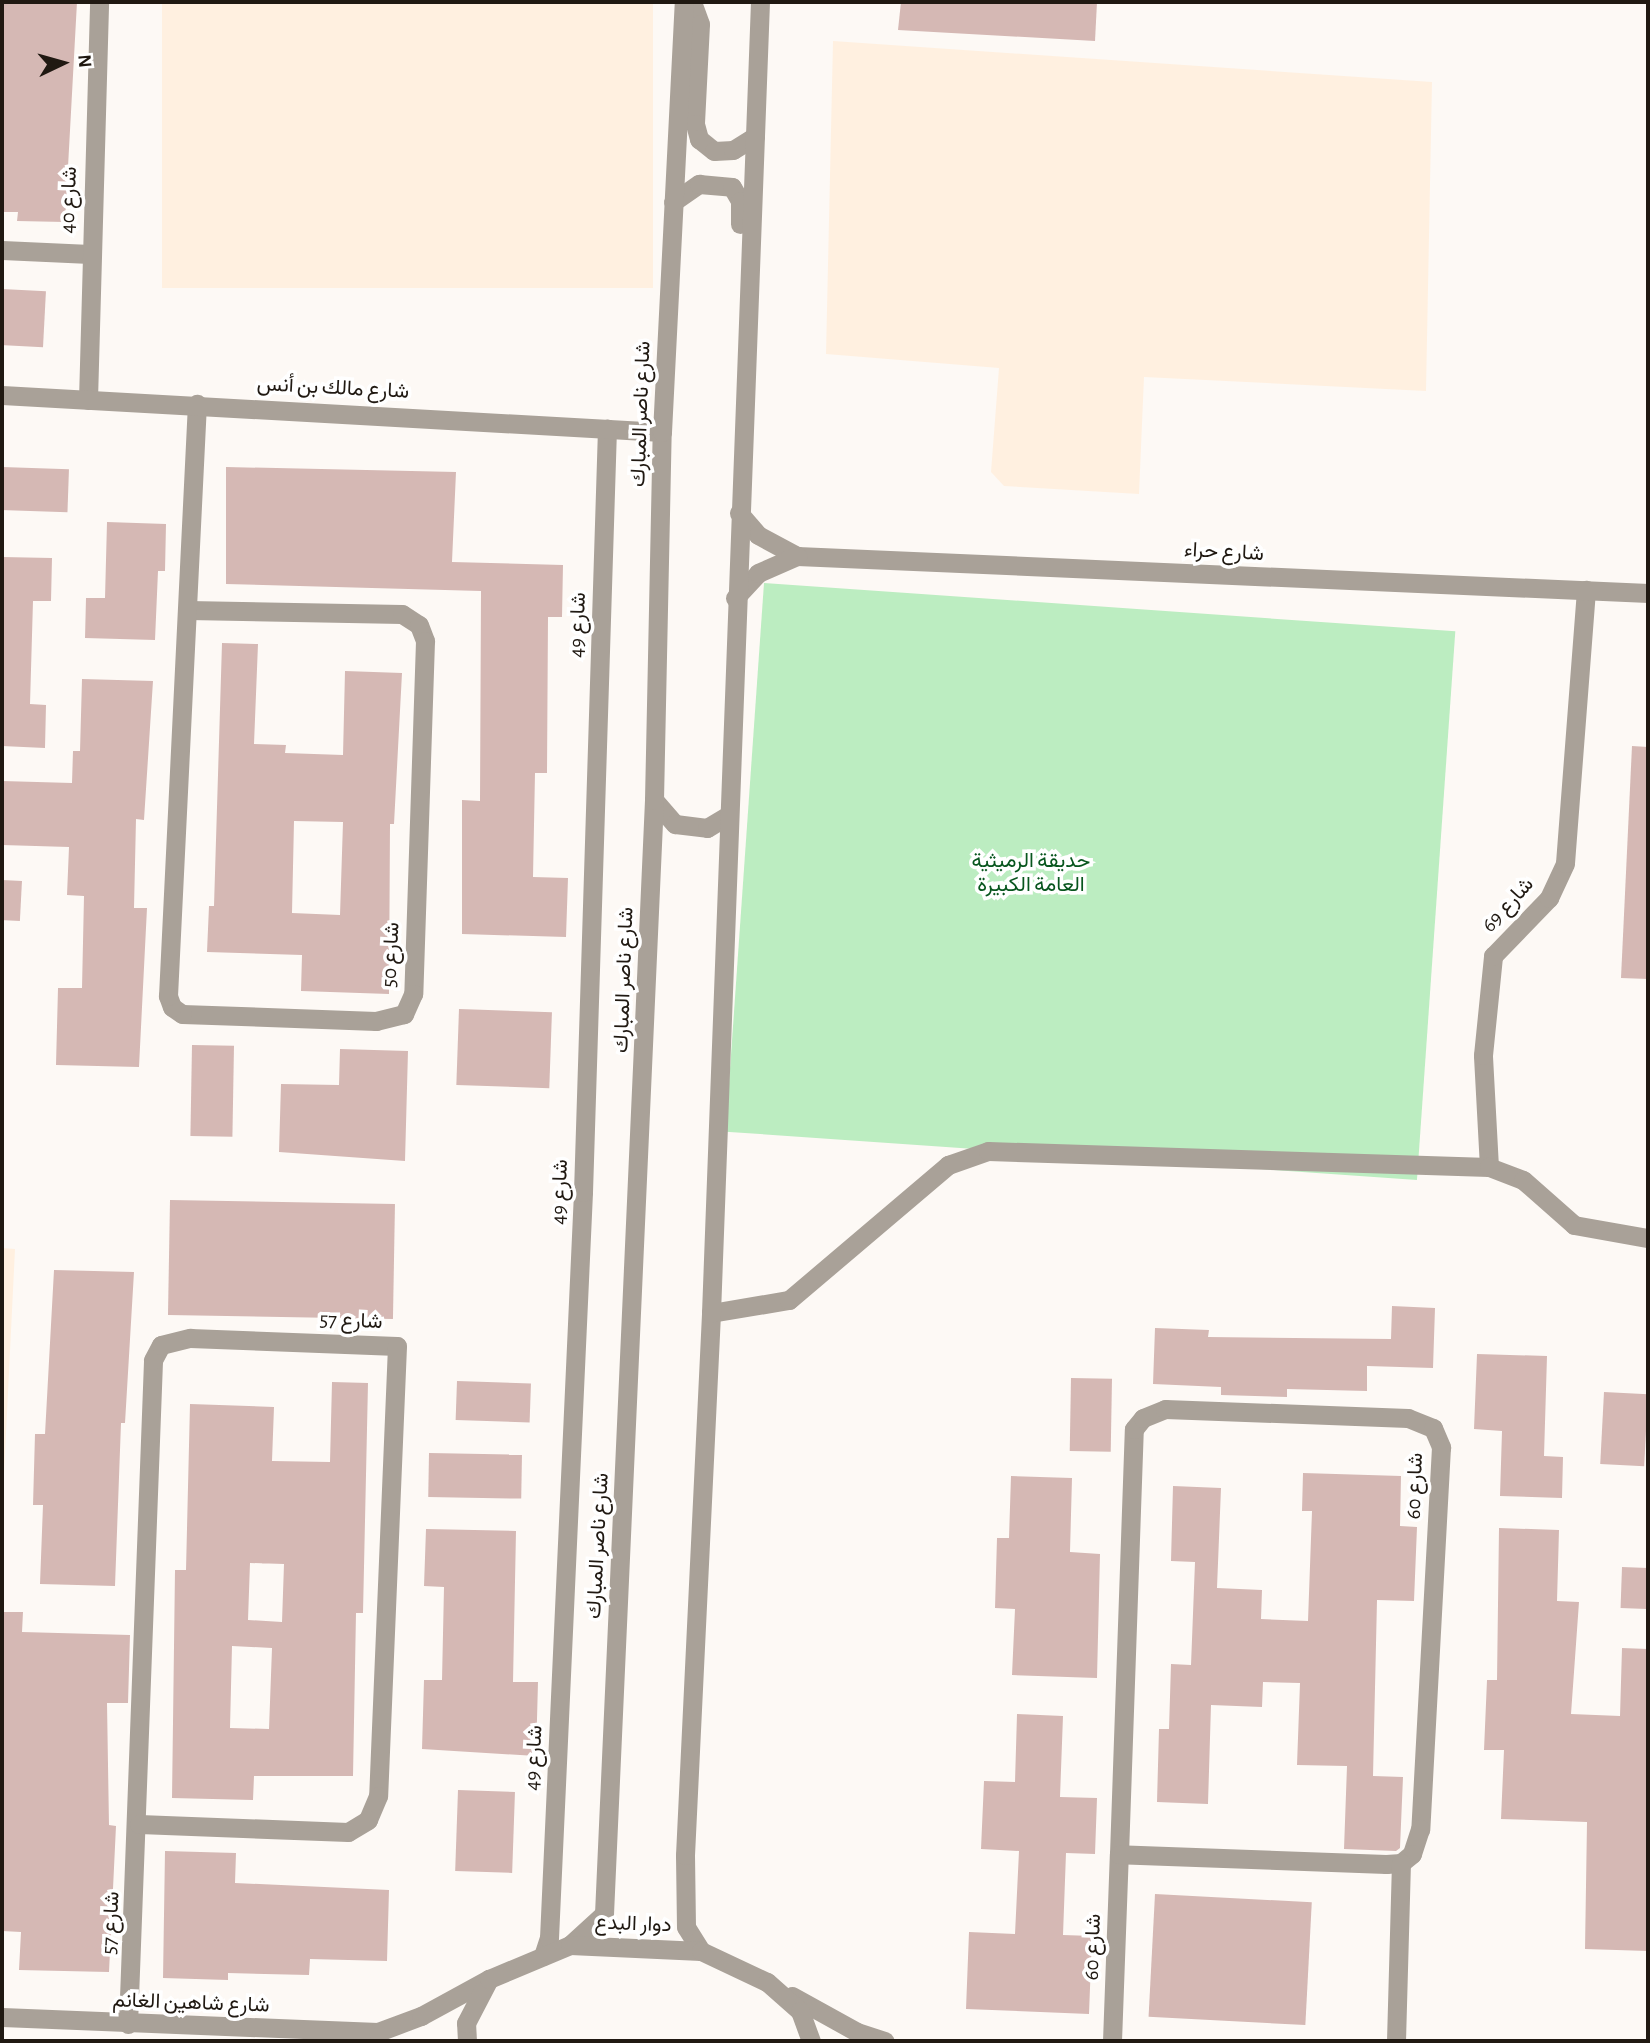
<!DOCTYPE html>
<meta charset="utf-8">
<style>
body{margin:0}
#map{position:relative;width:1650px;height:2043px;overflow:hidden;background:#fdf9f5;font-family:"Alegreya Sans",Vazirmatn,sans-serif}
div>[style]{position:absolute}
.built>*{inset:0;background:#fff0e0;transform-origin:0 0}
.green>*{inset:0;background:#bcedc1;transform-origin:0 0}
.building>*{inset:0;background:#d5b8b4;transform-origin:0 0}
.minor>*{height:19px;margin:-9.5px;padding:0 9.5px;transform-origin:9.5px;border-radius:9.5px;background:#a9a198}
.tertiary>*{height:19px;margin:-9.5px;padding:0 9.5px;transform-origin:9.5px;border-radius:9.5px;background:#a9a198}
span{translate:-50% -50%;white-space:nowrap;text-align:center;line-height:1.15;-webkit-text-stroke:7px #fff;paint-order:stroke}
.street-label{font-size:21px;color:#201912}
.park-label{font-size:21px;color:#08561e}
.frame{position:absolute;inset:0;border:4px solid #201912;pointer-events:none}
.north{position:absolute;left:28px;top:28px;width:70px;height:70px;-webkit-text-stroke:5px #fff;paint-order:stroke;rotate:85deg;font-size:19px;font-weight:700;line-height:28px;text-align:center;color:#201912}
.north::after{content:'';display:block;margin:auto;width:24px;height:32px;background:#201912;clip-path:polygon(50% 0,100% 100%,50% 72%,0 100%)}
</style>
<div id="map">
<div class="built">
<div style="left:162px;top:2px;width:491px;height:286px"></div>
<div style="clip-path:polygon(833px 41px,1432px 82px,1426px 391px,1144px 377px,1139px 494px,1004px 486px,991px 472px,999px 368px,826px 354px)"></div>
<div style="clip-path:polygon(2px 1248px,15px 1249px,2px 1514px)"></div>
</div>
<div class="green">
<div style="left:764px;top:583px;width:693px;height:550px;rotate:4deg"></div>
</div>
<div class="building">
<div style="clip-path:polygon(2px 2px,77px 2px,65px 222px,17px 221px,18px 212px,2px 212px)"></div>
<div style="clip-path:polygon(901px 2px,1097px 2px,1095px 41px,898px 30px)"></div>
<div style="left:2px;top:289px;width:44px;height:56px;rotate:3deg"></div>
<div style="left:2px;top:467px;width:67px;height:43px;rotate:2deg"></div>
<div style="clip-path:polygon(226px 467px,456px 472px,452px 562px,563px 565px,562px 617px,548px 617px,547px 773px,535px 773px,533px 877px,568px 878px,566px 937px,462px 934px,462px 800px,480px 801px,481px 591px,226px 584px)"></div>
<div style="clip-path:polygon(107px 522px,166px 524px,165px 571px,158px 571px,155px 640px,85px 638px,86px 598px,105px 598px)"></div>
<div style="clip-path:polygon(2px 557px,52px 558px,51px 601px,33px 601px,30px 704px,46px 705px,45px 748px,2px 746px)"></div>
<div style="clip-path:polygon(evenodd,222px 643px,258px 644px,254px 744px,286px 745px,285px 753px,343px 755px,345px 671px,402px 673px,394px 824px,390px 824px,389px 994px,301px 991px,302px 955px,207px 952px,209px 906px,214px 906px,222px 643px,294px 821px,343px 822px,340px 915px,292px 913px,294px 821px)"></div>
<div style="clip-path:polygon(82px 679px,153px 681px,144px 820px,136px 819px,134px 908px,147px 908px,139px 1067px,56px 1065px,58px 988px,82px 988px,84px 896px,67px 895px,69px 847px,2px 845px,2px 781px,72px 783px,73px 751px,80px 751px)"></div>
<div style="clip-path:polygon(1632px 746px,1648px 747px,1648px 979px,1621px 978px)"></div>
<div style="left:2px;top:880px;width:20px;height:40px;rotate:3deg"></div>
<div style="left:459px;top:1009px;width:93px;height:76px;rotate:2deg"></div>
<div style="left:192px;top:1045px;width:42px;height:91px;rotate:1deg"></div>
<div style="clip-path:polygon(340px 1049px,408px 1051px,405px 1161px,279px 1152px,281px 1084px,339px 1085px)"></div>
<div style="left:170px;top:1200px;width:225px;height:115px;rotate:1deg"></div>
<div style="clip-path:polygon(54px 1270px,134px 1272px,125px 1423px,121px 1423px,115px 1586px,40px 1584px,43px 1505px,33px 1505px,35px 1434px,45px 1434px)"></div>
<div style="clip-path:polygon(1392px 1306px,1435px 1308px,1433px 1368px,1367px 1366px,1367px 1391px,1287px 1389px,1287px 1397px,1221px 1395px,1221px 1387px,1153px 1384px,1155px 1328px,1209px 1330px,1208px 1337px,1391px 1339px)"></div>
<div style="clip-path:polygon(1477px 1354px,1547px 1356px,1544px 1456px,1563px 1457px,1562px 1498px,1500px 1496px,1502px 1431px,1474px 1429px)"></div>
<div style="left:1071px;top:1378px;width:41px;height:73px;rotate:1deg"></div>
<div style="left:457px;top:1381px;width:74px;height:39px;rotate:2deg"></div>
<div style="clip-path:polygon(evenodd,332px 1382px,368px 1383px,363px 1613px,356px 1613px,353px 1776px,254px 1776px,253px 1800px,172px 1798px,175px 1570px,186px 1570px,190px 1404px,274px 1407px,272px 1461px,330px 1462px,332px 1382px,250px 1563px,284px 1564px,282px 1622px,248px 1620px,250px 1563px,332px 1382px,232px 1646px,272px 1648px,269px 1729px,230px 1728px,232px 1646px)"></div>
<div style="left:1604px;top:1392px;width:44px;height:72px;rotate:3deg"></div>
<div style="left:429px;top:1453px;width:93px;height:44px;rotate:1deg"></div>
<div style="clip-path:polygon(1303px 1473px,1401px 1476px,1400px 1526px,1417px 1527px,1414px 1601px,1377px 1600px,1373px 1776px,1403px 1777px,1400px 1848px,1396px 1851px,1344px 1849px,1347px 1766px,1297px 1765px,1300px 1683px,1263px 1682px,1262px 1707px,1211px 1705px,1208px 1804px,1157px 1802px,1159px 1729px,1169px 1729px,1171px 1664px,1191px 1665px,1195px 1562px,1171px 1561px,1173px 1486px,1221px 1488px,1217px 1588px,1262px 1590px,1261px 1619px,1308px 1621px,1312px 1511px,1302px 1511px)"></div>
<div style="clip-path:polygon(1011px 1476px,1072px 1478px,1070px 1552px,1100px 1554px,1097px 1678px,1012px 1675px,1015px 1609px,995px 1608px,997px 1538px,1009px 1538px)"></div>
<div style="clip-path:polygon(1499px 1528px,1559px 1530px,1557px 1601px,1579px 1602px,1571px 1714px,1620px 1716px,1622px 1648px,1648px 1649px,1648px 1951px,1585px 1949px,1587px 1822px,1501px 1819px,1504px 1750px,1484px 1750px,1487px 1680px,1497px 1680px)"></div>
<div style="clip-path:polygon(426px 1529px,516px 1531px,513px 1682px,538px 1682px,536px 1756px,422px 1749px,424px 1680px,442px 1680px,444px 1587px,424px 1586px)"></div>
<div style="left:1622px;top:1567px;width:26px;height:41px;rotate:2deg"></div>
<div style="clip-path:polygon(2px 1612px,23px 1612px,22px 1632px,130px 1635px,128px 1703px,107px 1703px,109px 1825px,116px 1826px,109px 1972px,19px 1970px,21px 1932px,2px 1931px)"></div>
<div style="clip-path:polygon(1017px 1714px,1063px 1716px,1060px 1797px,1097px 1798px,1095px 1854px,1066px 1853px,1063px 1935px,1092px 1936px,1089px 2014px,966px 2009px,969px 1932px,1015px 1934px,1019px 1851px,981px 1849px,984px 1781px,1015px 1782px)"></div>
<div style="left:458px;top:1790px;width:57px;height:81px;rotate:2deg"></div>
<div style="clip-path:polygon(165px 1851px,236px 1853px,235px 1883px,389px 1890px,387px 1961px,310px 1959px,309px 1975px,228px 1973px,228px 1980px,163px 1978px)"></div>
<div style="left:1155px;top:1894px;width:157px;height:123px;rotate:3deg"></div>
</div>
<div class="minor">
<div style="left:2px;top:250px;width:88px;rotate:2.6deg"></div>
<div style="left:88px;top:400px;width:398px;rotate:-88.4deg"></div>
<div style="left:188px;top:610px;width:214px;rotate:1.1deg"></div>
<div style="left:402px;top:614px;width:20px;rotate:33deg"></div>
<div style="left:419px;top:625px;width:17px;rotate:69deg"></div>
<div style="left:425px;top:641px;width:353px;rotate:91.9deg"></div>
<div style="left:413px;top:994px;width:22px;rotate:114deg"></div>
<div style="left:404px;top:1014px;width:29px;rotate:166deg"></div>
<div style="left:376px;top:1021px;width:194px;rotate:-177.9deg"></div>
<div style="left:182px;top:1014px;width:12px;rotate:-145deg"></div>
<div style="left:172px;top:1007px;width:12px;rotate:-110deg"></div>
<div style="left:168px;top:996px;width:593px;rotate:-87.2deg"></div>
<div style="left:1489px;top:1167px;width:112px;rotate:-93.1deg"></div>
<div style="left:1483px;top:1055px;width:100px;rotate:-84.2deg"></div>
<div style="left:1493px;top:956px;width:81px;rotate:-46deg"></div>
<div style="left:1549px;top:898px;width:38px;rotate:-65deg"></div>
<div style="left:1565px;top:863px;width:274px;rotate:-85.6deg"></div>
<div style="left:711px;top:1313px;width:79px;rotate:-9.5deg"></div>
<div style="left:789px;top:1300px;width:209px;rotate:-40.3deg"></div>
<div style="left:948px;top:1165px;width:42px;rotate:-19.3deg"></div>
<div style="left:988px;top:1151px;width:501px;rotate:1.83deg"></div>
<div style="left:1489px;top:1167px;width:36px;rotate:21deg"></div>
<div style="left:1523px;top:1180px;width:68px;rotate:41.4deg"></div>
<div style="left:1574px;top:1225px;width:75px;rotate:10deg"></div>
<div style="left:543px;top:1956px;width:19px;rotate:-72deg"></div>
<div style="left:549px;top:1938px;width:747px;rotate:-87.39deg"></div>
<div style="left:583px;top:1192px;width:764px;rotate:-88.2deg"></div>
<div style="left:128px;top:2024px;width:664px;rotate:-87.84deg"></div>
<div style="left:153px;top:1360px;width:17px;rotate:-62deg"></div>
<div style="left:161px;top:1345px;width:30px;rotate:-14deg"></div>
<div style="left:190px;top:1338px;width:207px;rotate:2.2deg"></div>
<div style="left:397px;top:1346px;width:450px;rotate:92.4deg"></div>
<div style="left:378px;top:1796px;width:26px;rotate:113deg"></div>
<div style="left:368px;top:1820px;width:23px;rotate:149deg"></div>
<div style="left:348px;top:1832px;width:209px;rotate:-177.8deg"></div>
<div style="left:1112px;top:2041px;width:187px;rotate:-87.9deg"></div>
<div style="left:1119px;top:1854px;width:425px;rotate:-88deg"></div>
<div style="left:1134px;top:1429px;width:14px;rotate:-51deg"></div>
<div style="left:1143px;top:1418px;width:24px;rotate:-22deg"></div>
<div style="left:1165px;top:1409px;width:243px;rotate:2.1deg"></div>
<div style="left:1408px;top:1418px;width:27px;rotate:22deg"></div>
<div style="left:1433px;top:1428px;width:21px;rotate:67deg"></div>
<div style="left:1441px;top:1447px;width:383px;rotate:93.1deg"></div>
<div style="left:1420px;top:1829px;width:26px;rotate:108deg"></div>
<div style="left:1412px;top:1854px;width:14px;rotate:141deg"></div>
<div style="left:1401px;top:1863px;width:15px;rotate:176deg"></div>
<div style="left:1386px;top:1864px;width:267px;rotate:-177.9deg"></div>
<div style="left:1396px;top:2041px;width:178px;rotate:-88.4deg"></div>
</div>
<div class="tertiary">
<div style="left:692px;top:2px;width:23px;rotate:70deg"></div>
<div style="left:700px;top:24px;width:100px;rotate:92.9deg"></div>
<div style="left:695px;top:124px;width:16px;rotate:75deg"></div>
<div style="left:699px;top:139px;width:19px;rotate:39deg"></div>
<div style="left:714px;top:151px;width:19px;rotate:-3deg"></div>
<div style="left:733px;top:150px;width:26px;rotate:-32deg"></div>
<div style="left:673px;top:202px;width:32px;rotate:-35deg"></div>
<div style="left:699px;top:184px;width:33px;rotate:5deg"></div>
<div style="left:732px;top:187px;width:16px;rotate:60deg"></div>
<div style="left:740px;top:201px;width:23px;rotate:90deg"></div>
<div style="left:2px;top:395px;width:661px;rotate:3.21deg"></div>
<div style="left:739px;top:513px;width:29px;rotate:49deg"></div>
<div style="left:758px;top:535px;width:44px;rotate:28.3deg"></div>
<div style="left:797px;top:556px;width:852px;rotate:2.49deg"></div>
<div style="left:735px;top:598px;width:34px;rotate:-47deg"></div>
<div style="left:758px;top:573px;width:43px;rotate:-23.6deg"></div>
<div style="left:654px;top:800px;width:32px;rotate:49deg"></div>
<div style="left:675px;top:824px;width:32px;rotate:7deg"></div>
<div style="left:707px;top:828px;width:23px;rotate:-31deg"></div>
<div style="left:570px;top:1945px;width:46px;rotate:-42.4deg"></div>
<div style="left:604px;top:1914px;width:1115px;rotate:-87.43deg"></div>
<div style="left:654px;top:800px;width:368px;rotate:-88.8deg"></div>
<div style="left:662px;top:432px;width:431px;rotate:-87.1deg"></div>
<div style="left:701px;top:1951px;width:28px;rotate:-122deg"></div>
<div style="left:686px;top:1927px;width:72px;rotate:-90.8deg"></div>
<div style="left:685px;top:1855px;width:543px;rotate:-87.25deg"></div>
<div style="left:711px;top:1313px;width:1312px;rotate:-87.86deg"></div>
<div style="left:792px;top:1996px;width:74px;rotate:29deg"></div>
<div style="left:857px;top:2032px;width:29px;rotate:18deg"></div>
<div style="left:2px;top:2017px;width:376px;rotate:2.3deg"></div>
<div style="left:378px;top:2032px;width:46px;rotate:-20.4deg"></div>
<div style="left:421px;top:2016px;width:77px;rotate:-28.6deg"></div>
<div style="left:467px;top:2041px;width:18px;rotate:-93deg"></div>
<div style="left:466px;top:2023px;width:50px;rotate:-62.4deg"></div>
<div style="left:489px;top:1979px;width:88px;rotate:-22.8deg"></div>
<div style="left:570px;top:1945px;width:131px;rotate:2.6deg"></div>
<div style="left:701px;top:1951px;width:73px;rotate:25.2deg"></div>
<div style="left:767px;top:1982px;width:44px;rotate:41.3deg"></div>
<div style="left:800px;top:2011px;width:32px;rotate:70deg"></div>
</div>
<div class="street-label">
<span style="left:69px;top:200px;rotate:-88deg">شارع 40</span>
<span style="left:333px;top:388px;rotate:3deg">شارع مالك بن أنس</span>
<span style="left:641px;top:414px;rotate:-88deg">شارع ناصر المبارك</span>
<span style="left:1224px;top:552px;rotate:3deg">شارع حراء</span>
<span style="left:578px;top:625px;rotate:-88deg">شارع 49</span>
<span style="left:1508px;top:905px;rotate:-48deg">شارع 69</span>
<span style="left:391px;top:955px;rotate:-87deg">شارع 50</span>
<span style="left:624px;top:980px;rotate:-88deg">شارع ناصر المبارك</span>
<span style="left:560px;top:1192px;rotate:-88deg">شارع 49</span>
<span style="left:351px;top:1321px;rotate:2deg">شارع 57</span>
<span style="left:1415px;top:1486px;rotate:-88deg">شارع 60</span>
<span style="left:598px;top:1546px;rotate:-87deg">شارع ناصر المبارك</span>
<span style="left:534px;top:1758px;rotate:-87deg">شارع 49</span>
<span style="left:111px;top:1923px;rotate:-87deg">شارع 57</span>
<span style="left:633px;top:1924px;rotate:2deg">دوار البدع</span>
<span style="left:1093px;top:1947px;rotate:-88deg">شارع 60</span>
<span style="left:191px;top:2003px;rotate:2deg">شارع شاهين الغانم</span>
</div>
<div class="park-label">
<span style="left:1031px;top:873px">حديقة الرميثية<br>العامة الكبيرة</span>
</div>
<div class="frame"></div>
<div class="north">N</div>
</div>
